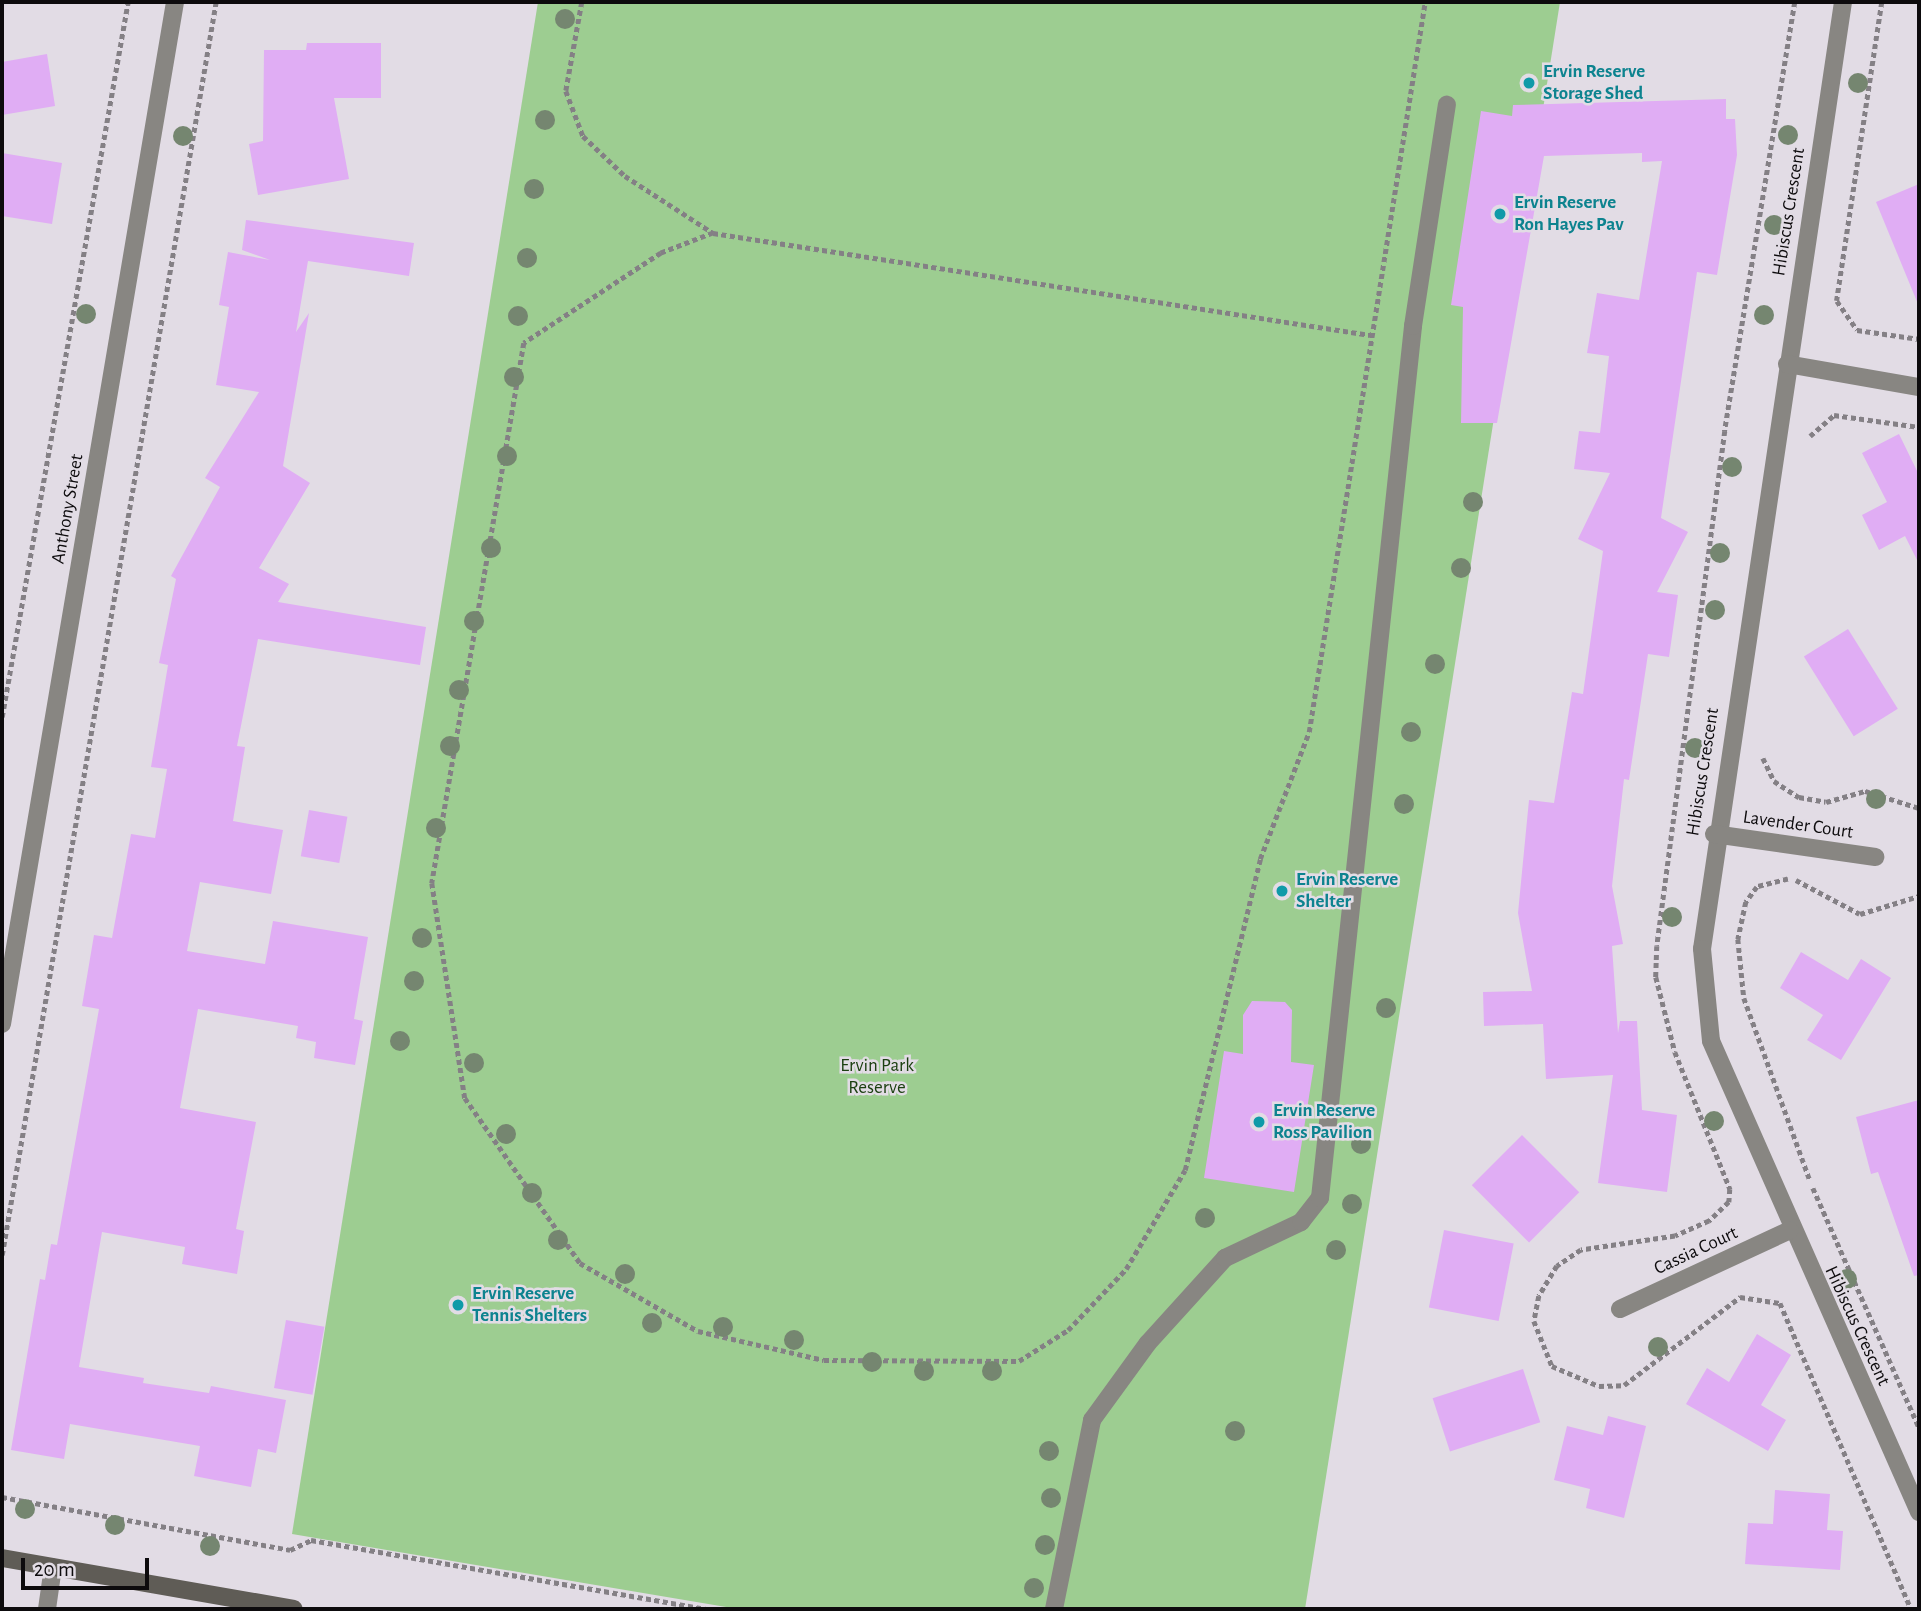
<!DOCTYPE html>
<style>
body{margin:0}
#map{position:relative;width:1921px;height:1611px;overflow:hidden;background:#e2dce5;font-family:"Alegreya Sans",sans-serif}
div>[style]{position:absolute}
.green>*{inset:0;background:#9dcd91}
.building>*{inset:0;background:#e0adf4;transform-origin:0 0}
.path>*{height:4.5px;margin-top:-2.25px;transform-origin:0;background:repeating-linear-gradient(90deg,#848085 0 5px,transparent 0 8.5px)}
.lane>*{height:18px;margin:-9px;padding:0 9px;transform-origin:9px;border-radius:9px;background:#888682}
.street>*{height:18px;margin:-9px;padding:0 9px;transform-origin:9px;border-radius:9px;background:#888682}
.secondary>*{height:18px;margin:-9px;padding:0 9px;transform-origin:9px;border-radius:9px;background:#5f5c56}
.trees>*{width:20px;height:20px;margin:-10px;border-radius:50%;background:#758670}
.dots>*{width:19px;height:19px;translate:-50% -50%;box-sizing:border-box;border:4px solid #e2dce5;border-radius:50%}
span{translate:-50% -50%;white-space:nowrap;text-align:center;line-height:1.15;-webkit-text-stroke:5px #e2dce5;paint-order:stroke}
.culture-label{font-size:19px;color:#0d838f;font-weight:700}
.left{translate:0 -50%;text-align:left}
.street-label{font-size:19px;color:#0d0b0d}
.park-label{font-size:19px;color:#1c4011}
.frame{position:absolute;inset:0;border:4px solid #0d0b0d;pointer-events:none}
.scale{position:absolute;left:21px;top:1558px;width:128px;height:32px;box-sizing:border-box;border:4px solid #0d0b0d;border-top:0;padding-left:9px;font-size:21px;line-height:24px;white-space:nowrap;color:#0d0b0d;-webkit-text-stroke:5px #e2dce5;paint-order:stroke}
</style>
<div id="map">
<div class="green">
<div style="clip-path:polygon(538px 2px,1560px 2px,1305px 1609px,738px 1609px,292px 1534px)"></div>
</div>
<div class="building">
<div style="clip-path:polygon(307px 43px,381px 43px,381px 98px,334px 98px,349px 179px,258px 195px,249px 144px,263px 141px,264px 50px,306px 50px)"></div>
<div style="clip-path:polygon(47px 54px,55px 106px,2px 115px,2px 62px)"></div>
<div style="clip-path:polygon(1726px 99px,1726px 119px,1735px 119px,1737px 155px,1717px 275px,1697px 272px,1661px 518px,1688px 532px,1657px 592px,1678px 595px,1669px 657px,1648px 654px,1629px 780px,1624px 779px,1612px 886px,1623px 944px,1612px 946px,1618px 1033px,1620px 1021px,1637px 1021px,1642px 1110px,1677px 1115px,1667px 1192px,1598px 1183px,1613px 1075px,1546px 1079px,1543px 1024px,1484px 1026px,1483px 992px,1532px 991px,1518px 913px,1529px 800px,1554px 803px,1572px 692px,1583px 694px,1603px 551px,1578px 539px,1610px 473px,1574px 469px,1579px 431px,1600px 433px,1609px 356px,1587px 353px,1597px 293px,1639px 300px,1662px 161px,1642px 162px,1642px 153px,1544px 156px,1497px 423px,1461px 423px,1463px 307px,1451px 305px,1481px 111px,1512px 116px,1513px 105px)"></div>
<div style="clip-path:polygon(2px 153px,62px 163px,52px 224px,2px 216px)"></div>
<div style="clip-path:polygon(1919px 184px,1919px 304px,1918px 304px,1876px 202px)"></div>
<div style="clip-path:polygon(246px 220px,414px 243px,409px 276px,308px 261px,296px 332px,309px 313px,283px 466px,310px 483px,259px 568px,289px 584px,278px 602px,426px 627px,420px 665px,258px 639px,237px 746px,245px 747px,233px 821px,283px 830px,271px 894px,200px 882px,187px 951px,265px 964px,273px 921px,368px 937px,354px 1019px,363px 1021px,355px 1065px,314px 1058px,316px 1042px,296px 1038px,298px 1026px,198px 1009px,180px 1108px,256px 1122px,236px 1229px,244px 1231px,237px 1274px,182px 1264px,185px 1247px,102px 1232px,79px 1367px,144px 1378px,143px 1383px,209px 1393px,211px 1386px,286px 1400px,276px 1453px,258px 1449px,251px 1487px,194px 1476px,200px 1446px,70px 1424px,64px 1459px,11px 1450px,40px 1279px,45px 1280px,51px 1244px,57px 1245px,99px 1009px,82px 1006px,94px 935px,112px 938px,131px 834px,155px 838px,167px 769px,151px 767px,168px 665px,159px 663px,176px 579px,171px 576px,220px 487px,205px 478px,259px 392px,216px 385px,229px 307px,219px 305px,228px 252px,270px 260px,242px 250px)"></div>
<div style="clip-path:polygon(1899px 434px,1919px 475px,1919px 564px,1905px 536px,1879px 550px,1862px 515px,1887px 502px,1862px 453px)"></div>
<div style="left:1848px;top:629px;width:94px;height:52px;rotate:58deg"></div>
<div style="left:309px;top:810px;width:39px;height:47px;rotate:10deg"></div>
<div style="clip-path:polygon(1801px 952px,1848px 980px,1861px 959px,1891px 978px,1841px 1060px,1807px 1040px,1823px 1015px,1780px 988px)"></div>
<div style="clip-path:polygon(1252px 1001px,1285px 1002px,1292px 1010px,1291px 1062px,1314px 1065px,1294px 1192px,1204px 1178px,1224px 1051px,1243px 1054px,1243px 1015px)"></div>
<div style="clip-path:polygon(1919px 1100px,1919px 1275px,1914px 1276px,1878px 1172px,1871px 1174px,1856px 1117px)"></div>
<div style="left:1522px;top:1135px;width:81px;height:71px;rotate:45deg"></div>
<div style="left:1444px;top:1230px;width:71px;height:79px;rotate:11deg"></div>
<div style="left:286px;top:1320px;width:39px;height:69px;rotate:10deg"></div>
<div style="clip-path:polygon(1757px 1334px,1791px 1355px,1761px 1405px,1786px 1420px,1768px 1451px,1686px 1404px,1707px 1368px,1729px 1382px)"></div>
<div style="left:1523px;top:1369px;width:56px;height:95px;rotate:72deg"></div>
<div style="clip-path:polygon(1608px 1416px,1646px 1426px,1624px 1518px,1586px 1508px,1590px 1489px,1554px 1480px,1567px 1426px,1603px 1435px)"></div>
<div style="clip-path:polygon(1775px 1490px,1830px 1494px,1827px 1530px,1843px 1531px,1840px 1570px,1745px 1564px,1748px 1523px,1773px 1524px)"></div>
</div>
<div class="path">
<div style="left:582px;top:2px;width:90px;rotate:100.2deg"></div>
<div style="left:566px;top:91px;width:48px;rotate:69.3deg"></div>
<div style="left:583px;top:136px;width:58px;rotate:43.6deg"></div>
<div style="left:625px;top:176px;width:105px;rotate:32.9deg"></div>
<div style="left:713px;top:233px;width:665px;rotate:8.82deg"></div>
<div style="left:1795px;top:2px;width:435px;rotate:99.3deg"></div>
<div style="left:1725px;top:431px;width:519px;rotate:97.52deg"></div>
<div style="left:1657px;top:946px;width:31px;rotate:92deg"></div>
<div style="left:1656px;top:977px;width:77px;rotate:75.8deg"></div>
<div style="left:1675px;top:1052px;width:148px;rotate:68.1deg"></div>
<div style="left:1730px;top:1189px;width:13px;rotate:94deg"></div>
<div style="left:1729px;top:1202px;width:28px;rotate:136deg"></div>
<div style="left:1709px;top:1221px;width:37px;rotate:156deg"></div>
<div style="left:1675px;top:1236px;width:95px;rotate:171.5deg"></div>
<div style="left:1581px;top:1250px;width:29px;rotate:146deg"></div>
<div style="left:1557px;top:1266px;width:35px;rotate:121deg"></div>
<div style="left:1539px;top:1296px;width:25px;rotate:101deg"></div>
<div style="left:1534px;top:1321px;width:48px;rotate:68.2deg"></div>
<div style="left:1552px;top:1366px;width:51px;rotate:23.1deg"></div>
<div style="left:1599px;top:1386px;width:25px;rotate:-2deg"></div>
<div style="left:1624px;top:1385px;width:146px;rotate:-37.2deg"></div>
<div style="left:1740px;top:1297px;width:40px;rotate:8.5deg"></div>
<div style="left:1780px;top:1303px;width:333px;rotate:66.8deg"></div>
<div style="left:1882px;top:2px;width:302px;rotate:98.6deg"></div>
<div style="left:1837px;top:301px;width:35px;rotate:55deg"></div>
<div style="left:1857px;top:330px;width:63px;rotate:8.3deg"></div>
<div style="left:713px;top:233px;width:56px;rotate:159deg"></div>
<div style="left:661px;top:253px;width:164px;rotate:146.7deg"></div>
<div style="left:524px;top:343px;width:548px;rotate:99.67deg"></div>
<div style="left:432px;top:883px;width:218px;rotate:81.3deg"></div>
<div style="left:465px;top:1098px;width:201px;rotate:55.1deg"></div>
<div style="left:580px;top:1263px;width:136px;rotate:30deg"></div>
<div style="left:698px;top:1331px;width:129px;rotate:13deg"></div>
<div style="left:824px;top:1360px;width:195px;rotate:0.3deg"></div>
<div style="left:1019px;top:1361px;width:58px;rotate:-32.3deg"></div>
<div style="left:1068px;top:1330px;width:84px;rotate:-46.4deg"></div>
<div style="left:1126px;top:1269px;width:115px;rotate:-59.2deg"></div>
<div style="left:1185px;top:1170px;width:320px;rotate:-76.4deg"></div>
<div style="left:1260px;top:859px;width:136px;rotate:-68.9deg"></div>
<div style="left:1309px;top:732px;width:739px;rotate:-80.97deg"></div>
<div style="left:1810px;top:436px;width:32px;rotate:-41deg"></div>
<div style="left:1834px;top:415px;width:86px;rotate:8deg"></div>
<div style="left:2px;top:717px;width:726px;rotate:-80.01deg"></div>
<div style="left:1763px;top:758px;width:25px;rotate:64deg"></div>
<div style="left:1774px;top:781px;width:30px;rotate:33deg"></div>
<div style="left:1799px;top:797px;width:27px;rotate:10deg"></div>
<div style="left:1826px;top:802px;width:41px;rotate:-15.8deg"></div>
<div style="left:1865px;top:791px;width:57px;rotate:17.5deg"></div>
<div style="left:1788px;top:879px;width:32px;rotate:166deg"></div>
<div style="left:1757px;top:887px;width:19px;rotate:126deg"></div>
<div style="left:1746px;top:902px;width:38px;rotate:102deg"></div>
<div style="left:1738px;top:939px;width:59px;rotate:84.2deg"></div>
<div style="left:1744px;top:998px;width:194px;rotate:70.1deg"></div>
<div style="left:1796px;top:880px;width:72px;rotate:28deg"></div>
<div style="left:1860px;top:914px;width:62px;rotate:-17deg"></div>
<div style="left:1813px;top:1188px;width:261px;rotate:66.1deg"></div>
<div style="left:2px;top:1255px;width:1271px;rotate:-80.31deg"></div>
<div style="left:2px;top:1497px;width:293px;rotate:10.4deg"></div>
<div style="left:290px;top:1550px;width:23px;rotate:-25deg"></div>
<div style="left:311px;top:1540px;width:401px;rotate:9.9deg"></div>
</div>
<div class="lane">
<div style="left:1054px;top:1609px;width:193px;rotate:-78.6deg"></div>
<div style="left:1092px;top:1420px;width:95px;rotate:-54deg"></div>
<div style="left:1148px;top:1343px;width:115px;rotate:-47.8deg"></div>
<div style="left:1225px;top:1258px;width:84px;rotate:-25.3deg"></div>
<div style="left:1301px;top:1222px;width:31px;rotate:-52deg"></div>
<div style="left:1320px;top:1198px;width:877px;rotate:-83.91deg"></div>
<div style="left:1413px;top:326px;width:224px;rotate:-81.3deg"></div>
</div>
<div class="street">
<div style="left:1843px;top:2px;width:957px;rotate:98.47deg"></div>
<div style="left:1702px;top:949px;width:92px;rotate:84.4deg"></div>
<div style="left:1711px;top:1041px;width:515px;rotate:66.17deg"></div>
<div style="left:1787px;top:364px;width:134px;rotate:9.9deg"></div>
<div style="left:1714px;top:834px;width:163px;rotate:8.1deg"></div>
<div style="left:2px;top:1024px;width:1037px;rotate:-80.39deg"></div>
<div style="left:1620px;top:1309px;width:187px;rotate:-24.9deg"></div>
<div style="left:47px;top:1609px;width:42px;rotate:-81.9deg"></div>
</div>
<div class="secondary">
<div style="left:2px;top:1558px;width:296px;rotate:9.9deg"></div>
</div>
<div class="trees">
<div style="left:565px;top:19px"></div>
<div style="left:1858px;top:83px"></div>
<div style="left:545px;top:120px"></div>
<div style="left:1788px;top:135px"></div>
<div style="left:183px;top:136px"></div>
<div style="left:534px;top:189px"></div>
<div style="left:1774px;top:225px"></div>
<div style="left:527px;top:258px"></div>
<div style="left:86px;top:314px"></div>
<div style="left:1764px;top:315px"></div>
<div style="left:518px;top:316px"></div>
<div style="left:514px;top:377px"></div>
<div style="left:507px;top:456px"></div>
<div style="left:1732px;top:467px"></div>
<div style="left:1473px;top:502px"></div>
<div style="left:491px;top:548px"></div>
<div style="left:1720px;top:553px"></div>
<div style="left:1461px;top:568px"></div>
<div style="left:1715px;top:610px"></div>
<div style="left:474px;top:621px"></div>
<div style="left:1435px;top:664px"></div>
<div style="left:459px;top:690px"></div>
<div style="left:1411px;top:732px"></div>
<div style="left:450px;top:746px"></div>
<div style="left:1695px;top:748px"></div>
<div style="left:1876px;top:799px"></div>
<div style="left:1404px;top:804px"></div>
<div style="left:436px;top:828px"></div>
<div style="left:1672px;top:917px"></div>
<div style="left:422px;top:938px"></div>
<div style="left:414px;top:981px"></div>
<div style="left:1386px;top:1008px"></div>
<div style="left:400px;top:1041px"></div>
<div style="left:474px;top:1063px"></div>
<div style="left:1714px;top:1121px"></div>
<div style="left:506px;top:1134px"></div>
<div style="left:1361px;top:1144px"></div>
<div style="left:532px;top:1193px"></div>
<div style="left:1352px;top:1204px"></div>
<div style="left:1205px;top:1218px"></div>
<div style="left:558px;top:1240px"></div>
<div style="left:1336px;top:1250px"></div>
<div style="left:625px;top:1274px"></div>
<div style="left:1847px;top:1279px"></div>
<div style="left:652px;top:1323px"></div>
<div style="left:723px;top:1327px"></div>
<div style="left:794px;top:1340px"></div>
<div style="left:1658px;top:1347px"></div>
<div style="left:872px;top:1362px"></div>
<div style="left:924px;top:1371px"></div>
<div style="left:992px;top:1371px"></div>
<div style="left:1235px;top:1431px"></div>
<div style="left:1049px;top:1451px"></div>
<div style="left:1051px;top:1498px"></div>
<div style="left:25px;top:1509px"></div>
<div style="left:115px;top:1525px"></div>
<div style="left:1045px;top:1545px"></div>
<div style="left:210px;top:1546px"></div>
<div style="left:1034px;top:1588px"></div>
</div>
<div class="dots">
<div style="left:1529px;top:83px;background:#0f9aa8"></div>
<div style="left:1500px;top:214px;background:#0f9aa8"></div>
<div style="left:1282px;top:891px;background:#0f9aa8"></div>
<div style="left:1259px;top:1122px;background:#0f9aa8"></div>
<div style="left:458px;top:1305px;background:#0f9aa8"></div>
</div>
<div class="culture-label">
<span class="left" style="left:1543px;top:83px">Ervin Reserve<br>Storage Shed</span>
<span class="left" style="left:1514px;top:214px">Ervin Reserve<br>Ron Hayes Pav</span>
<span class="left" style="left:1296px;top:891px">Ervin Reserve<br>Shelter</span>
<span class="left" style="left:1273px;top:1122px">Ervin Reserve<br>Ross Pavilion</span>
<span class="left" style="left:472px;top:1305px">Ervin Reserve<br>Tennis Shelters</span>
</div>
<div class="street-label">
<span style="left:1789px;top:212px;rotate:-81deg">Hibiscus Crescent</span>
<span style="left:68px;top:509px;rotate:-80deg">Anthony Street</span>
<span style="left:1703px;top:772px;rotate:-81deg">Hibiscus Crescent</span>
<span style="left:1798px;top:825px;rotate:8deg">Lavender Court</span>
<span style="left:1696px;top:1251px;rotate:-25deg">Cassia Court</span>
<span style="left:1857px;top:1326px;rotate:65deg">Hibiscus Crescent</span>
</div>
<div class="park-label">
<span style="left:877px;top:1077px">Ervin Park<br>Reserve</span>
</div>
<div class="frame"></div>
<div class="scale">20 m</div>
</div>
